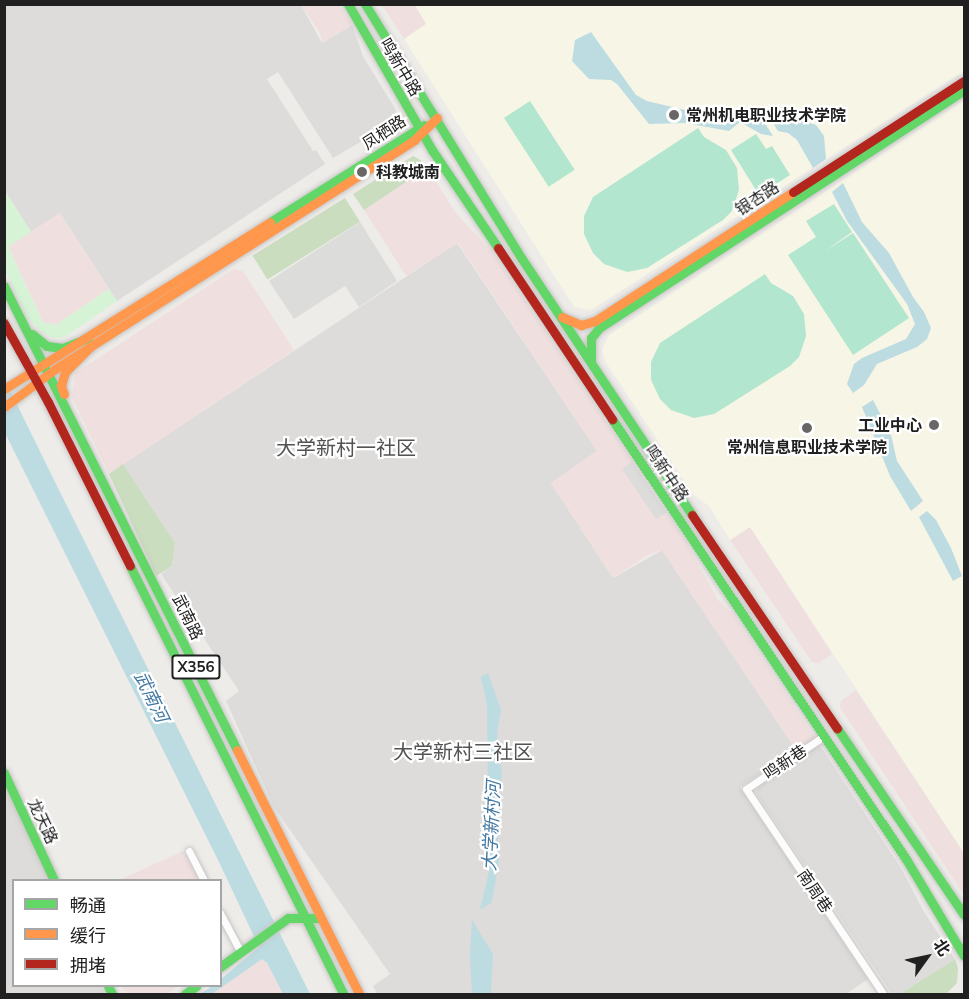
<!DOCTYPE html>
<meta charset="utf-8">
<style>
body{margin:0}
#map{position:relative;width:969px;height:999px;overflow:hidden;background:#eeece9;font-family:Mulish,"Noto Sans SC",sans-serif}
div>[style]{position:absolute}
.residential>*{inset:0;background:#dddcda}
.commercial>*{inset:0;background:#f0dfdf}
.education>*{inset:0;background:#f7f5e5}
.religious>*{inset:0;background:#dcdcda;transform-origin:0 0}
.forest>*{inset:0;background:#caddbe;transform-origin:0 0}
.park>*{inset:0;background:#d6f4d5}
.pitch>*{inset:0;background:#b3e6ce;transform-origin:0 0}
.water>*{inset:0;background:#bcdce2}
.roads{filter:drop-shadow(0 0 2px #c7c6c5) drop-shadow(0 0 2px #c7c6c5)}
.street>*{height:7px;margin:-3.5px;padding:0 3.5px;transform-origin:3.5px;border-radius:3.5px;background:#fcfcfc}
.fast>*{height:9px;margin:-4.5px;padding:0 4.5px;transform-origin:4.5px;border-radius:4.5px;background:#63d668}
.slow>*{height:9px;margin:-4.5px;padding:0 4.5px;transform-origin:4.5px;border-radius:4.5px;background:#ff974d}
.jam>*{height:9px;margin:-4.5px;padding:0 4.5px;transform-origin:4.5px;border-radius:4.5px;background:#b3261e}
.dots>*{width:16px;height:16px;translate:-50% -50%;box-sizing:border-box;border:3px solid #fff;border-radius:50%}
span{translate:-50% -50%;white-space:nowrap;text-align:center;line-height:1.15;-webkit-text-stroke:4.5px #fff;paint-order:stroke}
.shield-label span{padding:2px 4px;background:#fff;border:2px solid;border-radius:4px;-webkit-text-stroke-width:0}
.shield-label{font-size:15px;color:#202020;font-weight:700}
.street-label{font-size:16px;color:#202020}
.poi-label{font-size:16px;color:#202020;font-weight:700}
.left{translate:0 -50%;text-align:left}
.right{translate:-100% -50%;text-align:right}
.water-label{font-size:18px;color:#4378a3;font-style:italic}
.quarter-label{font-size:20px;color:#535353}
.frame{position:absolute;inset:0;border:6px solid #202020;pointer-events:none}
.legend{position:absolute;left:12px;top:879px;width:210px;height:108px;box-sizing:border-box;background:#fff;border:2px solid #a6a6a6;margin:0;padding:8px 10px;list-style:none;font-size:18px;color:#202020}
.legend li{display:flex;align-items:center;gap:12px;height:30px}
.legend b{width:30px;border:2px solid #a6a6a6}
.north{position:absolute;left:897px;top:927px;width:60px;height:60px;-webkit-text-stroke:4px #fff;paint-order:stroke;rotate:57deg;font-size:16px;font-weight:700;line-height:24px;text-align:center;color:#202020}
.north::after{content:'';display:block;margin:auto;width:21px;height:27px;background:#202020;clip-path:polygon(50% 0,100% 100%,50% 72%,0 100%)}
</style>
<div id="map">
<div class="residential">
<div style="clip-path:polygon(5px 5px,301px 5px,322px 43px,352px 25px,363px 56px,396px 110px,394px 122px,333px 158px,278px 72px,267px 79px,313px 151px,316px 150px,325px 164px,117px 301px,60px 213px,31px 232px,5px 191px)"></div>
<div style="clip-path:polygon(457px 243px,597px 451px,551px 483px,613px 578px,662px 550px,796px 750px,740px 787px,868px 979px,846px 994px,377px 994px,373px 986px,390px 974px,274px 807px,226px 701px,239px 691px,161px 574px,172px 566px,175px 543px,123px 464px)"></div>
<div style="clip-path:polygon(819px 744px,901px 868px,923px 910px,955px 959px,900px 994px,892px 994px,756px 793px,757px 788px)"></div>
<div style="clip-path:polygon(4px 784px,50px 880px,14px 880px,14px 986px,100px 986px,105px 994px,5px 994px)"></div>
</div>
<div class="commercial">
<div style="clip-path:polygon(301px 5px,339px 5px,352px 25px,322px 43px,320px 33px)"></div>
<div style="clip-path:polygon(382px 5px,415px 5px,427px 24px,404px 39px)"></div>
<div style="clip-path:polygon(427px 168px,456px 213px,493px 253px,686px 542px,718px 600px,733px 614px,815px 738px,796px 750px,662px 550px,648px 555px,613px 578px,551px 483px,597px 451px,458px 243px,406px 276px,364px 210px)"></div>
<div style="clip-path:polygon(60px 213px,109px 289px,56px 325px,43px 322px,8px 246px)"></div>
<div style="clip-path:polygon(234px 269px,243px 271px,294px 350px,109px 474px,72px 397px,75px 373px)"></div>
<div style="clip-path:polygon(750px 527px,832px 654px,819px 663px,812px 662px,730px 540px)"></div>
<div style="clip-path:polygon(856px 690px,964px 853px,964px 895px,840px 707px,841px 701px)"></div>
<div style="clip-path:polygon(183px 851px,199px 880px,119px 880px)"></div>
<div style="clip-path:polygon(262px 959px,267px 963px,283px 994px,211px 994px)"></div>
<div style="clip-path:polygon(121px 986px,179px 986px,167px 994px,126px 994px)"></div>
</div>
<div class="education">
<div style="clip-path:polygon(415px 5px,964px 5px,964px 71px,591px 310px,574px 307px,404px 39px,426px 24px)"></div>
<div style="clip-path:polygon(964px 100px,964px 853px,750px 527px,730px 540px,709px 506px,694px 495px,605px 361px,602px 350px,609px 335px)"></div>
</div>
<div class="religious">
<div style="clip-path:polygon(360px 222px,397px 281px,359px 307px,345px 286px,294px 319px,269px 281px)"></div>
<div style="left:632px;top:462px;width:61px;height:12px;rotate:56deg"></div>
</div>
<div class="forest">
<div style="clip-path:polygon(413px 156px,422px 161px,427px 168px,364px 210px,353px 194px)"></div>
<div style="left:345px;top:198px;width:28px;height:109px;rotate:58deg"></div>
<div style="clip-path:polygon(123px 464px,175px 543px,172px 566px,156px 576px,109px 474px)"></div>
<div style="clip-path:polygon(955px 959px,958px 968px,957px 983px,946px 994px,900px 994px)"></div>
</div>
<div class="park">
<div style="clip-path:polygon(5px 191px,31px 232px,8px 247px,43px 322px,56px 325px,109px 289px,117px 301px,65px 337px,52px 338px,41px 332px,28px 318px,5px 271px)"></div>
</div>
<div class="pitch">
<div style="left:530px;top:101px;width:82px;height:31px;rotate:57deg"></div>
<div style="clip-path:polygon(698px 128px,704px 137px,726px 150px,737px 168px,739px 190px,732px 211px,723px 220px,647px 268px,627px 272px,604px 264px,593px 253px,584px 234px,584px 216px,593px 197px)"></div>
<div style="clip-path:polygon(756px 134px,766px 149px,772px 146px,790px 175px,759px 195px,731px 150px)"></div>
<div style="clip-path:polygon(834px 204px,852px 232px,825px 251px,853px 233px,909px 318px,853px 355px,788px 255px,816px 237px,806px 221px)"></div>
<div style="clip-path:polygon(765px 274px,771px 283px,793px 296px,804px 314px,806px 336px,799px 357px,790px 366px,714px 414px,694px 418px,671px 410px,660px 399px,651px 380px,651px 362px,660px 343px)"></div>
</div>
<div class="water">
<div style="clip-path:polygon(591px 32px,636px 95px,647px 101px,710px 116px,746px 111px,762px 119px,773px 136px,761px 134px,740px 122px,729px 131px,685px 123px,649px 124px,617px 84px,611px 80px,589px 79px,572px 61px,575px 40px)"></div>
<div style="clip-path:polygon(794px 117px,816px 125px,824px 136px,826px 159px,813px 168px,797px 140px,788px 133px,778px 131px,773px 123px)"></div>
<div style="clip-path:polygon(843px 183px,862px 222px,889px 253px,913px 297px,924px 312px,931px 328px,927px 339px,917px 347px,877px 364px,864px 385px,853px 393px,847px 384px,854px 364px,862px 358px,906px 339px,915px 324px,907px 304px,847px 221px,832px 192px)"></div>
<div style="clip-path:polygon(5px 380px,53px 478px,310px 994px,283px 994px,267px 963px,262px 959px,212px 994px,200px 994px,212px 986px,220px 986px,221px 979px,259px 947px,218px 860px,5px 433px)"></div>
<div style="clip-path:polygon(873px 400px,891px 435px,897px 461px,923px 501px,911px 511px,890px 476px,862px 407px)"></div>
<div style="clip-path:polygon(927px 511px,936px 520px,951px 548px,962px 576px,953px 581px,919px 517px)"></div>
<div style="clip-path:polygon(488px 673px,501px 710px,497px 733px,502px 775px,497px 816px,499px 860px,492px 902px,480px 910px,489px 871px,492px 834px,488px 802px,487px 705px,481px 677px)"></div>
<div style="clip-path:polygon(472px 920px,493px 954px,491px 994px,472px 994px,470px 955px)"></div>
</div>
<div class="roads">
<div class="street">
<div style="left:824px;top:736px;width:94px;rotate:145.8deg"></div>
<div style="left:746px;top:789px;width:247px;rotate:56.2deg"></div>
<div style="left:189px;top:851px;width:33px;rotate:63deg"></div>
<div style="left:220px;top:913px;width:38px;rotate:62deg"></div>
</div>
<div class="fast">
<div style="left:348px;top:4px;width:168px;rotate:60.1deg"></div>
<div style="left:432px;top:150px;width:118px;rotate:56deg"></div>
<div style="left:365px;top:4px;width:299px;rotate:58.4deg"></div>
<div style="left:522px;top:259px;width:307px;rotate:56.4deg"></div>
<div style="left:270px;top:222px;width:182px;rotate:-32.2deg"></div>
<div style="left:4px;top:286px;width:519px;rotate:63.34deg"></div>
<div style="left:32px;top:334px;width:19px;rotate:39deg"></div>
<div style="left:47px;top:346px;width:16px;rotate:7deg"></div>
<div style="left:63px;top:348px;width:27px;rotate:-22deg"></div>
<div style="left:591px;top:361px;width:23px;rotate:-90deg"></div>
<div style="left:591px;top:338px;width:13px;rotate:-51deg"></div>
<div style="left:599px;top:328px;width:436px;rotate:-33.1deg"></div>
<div style="left:612px;top:419px;width:529px;rotate:56.25deg"></div>
<div style="left:906px;top:859px;width:113px;rotate:59.1deg"></div>
<div style="left:130px;top:566px;width:478px;rotate:63.5deg"></div>
<div style="left:837px;top:728px;width:226px;rotate:55.8deg"></div>
<div style="left:4px;top:773px;width:118px;rotate:65deg"></div>
<div style="left:220px;top:967px;width:84px;rotate:-35.8deg"></div>
<div style="left:288px;top:918px;width:32px"></div>
<div style="left:108px;top:986px;width:9px;rotate:63deg"></div>
<div style="left:185px;top:994px;width:14px;rotate:-36deg"></div>
</div>
<div class="slow">
<div style="left:562px;top:317px;width:21px;rotate:23deg"></div>
<div style="left:581px;top:325px;width:15px;rotate:-16deg"></div>
<div style="left:595px;top:321px;width:236px;rotate:-33.1deg"></div>
<div style="left:4px;top:389px;width:314px;rotate:-32.1deg"></div>
<div style="left:64px;top:394px;width:9px;rotate:-111deg"></div>
<div style="left:61px;top:386px;width:15px;rotate:-74deg"></div>
<div style="left:65px;top:372px;width:37px;rotate:-45deg"></div>
<div style="left:4px;top:407px;width:64px;rotate:-36.7deg"></div>
<div style="left:55px;top:369px;width:426px;rotate:-32.5deg"></div>
<div style="left:414px;top:140px;width:32px;rotate:-44deg"></div>
<div style="left:237px;top:750px;width:273px;rotate:63.4deg"></div>
</div>
<div class="jam">
<div style="left:793px;top:192px;width:204px;rotate:-33deg"></div>
<div style="left:498px;top:248px;width:206px;rotate:56.3deg"></div>
<div style="left:4px;top:323px;width:90px;rotate:60.9deg"></div>
<div style="left:48px;top:402px;width:183px;rotate:63.4deg"></div>
<div style="left:692px;top:515px;width:258px;rotate:55.8deg"></div>
</div>
</div>
<div class="dots">
<div style="left:674px;top:115px;background:#686766"></div>
<div style="left:362px;top:172px;background:#686766"></div>
<div style="left:934px;top:425px;background:#686766"></div>
<div style="left:807px;top:428px;background:#686766"></div>
</div>
<div class="shield-label">
<span style="left:196px;top:667px">X356</span>
</div>
<div class="street-label">
<span style="left:401px;top:67px;rotate:59deg">鸣新中路</span>
<span style="left:384px;top:132px;rotate:-33deg">凤栖路</span>
<span style="left:757px;top:198px;rotate:-33deg">银杏路</span>
<span style="left:667px;top:473px;rotate:56deg">鸣新中路</span>
<span style="left:188px;top:617px;rotate:64deg">武南路</span>
<span style="left:785px;top:762px;rotate:-34deg">鸣新巷</span>
<span style="left:43px;top:821px;rotate:65deg">龙天路</span>
<span style="left:815px;top:891px;rotate:56deg">南周巷</span>
</div>
<div class="poi-label">
<span class="left" style="left:686px;top:115px">常州机电职业技术学院</span>
<span class="left" style="left:376px;top:172px">科教城南</span>
<span class="right" style="left:922px;top:425px">工业中心</span>
<span style="left:807px;top:447px">常州信息职业技术学院</span>
</div>
<div class="water-label">
<span style="left:151px;top:697px;rotate:64deg">武南河</span>
<span style="left:492px;top:826px;rotate:-87deg">大学新村河</span>
</div>
<div class="quarter-label">
<span style="left:346px;top:447px">大学新村一社区</span>
<span style="left:463px;top:751px">大学新村三社区</span>
</div>
<div class="frame"></div>
<ul class="legend">
<li><b style="height:8px;background:#63d668"></b>畅通</li>
<li><b style="height:8px;background:#ff974d"></b>缓行</li>
<li><b style="height:8px;background:#b3261e"></b>拥堵</li>
</ul>
<div class="north">北</div>
</div>
